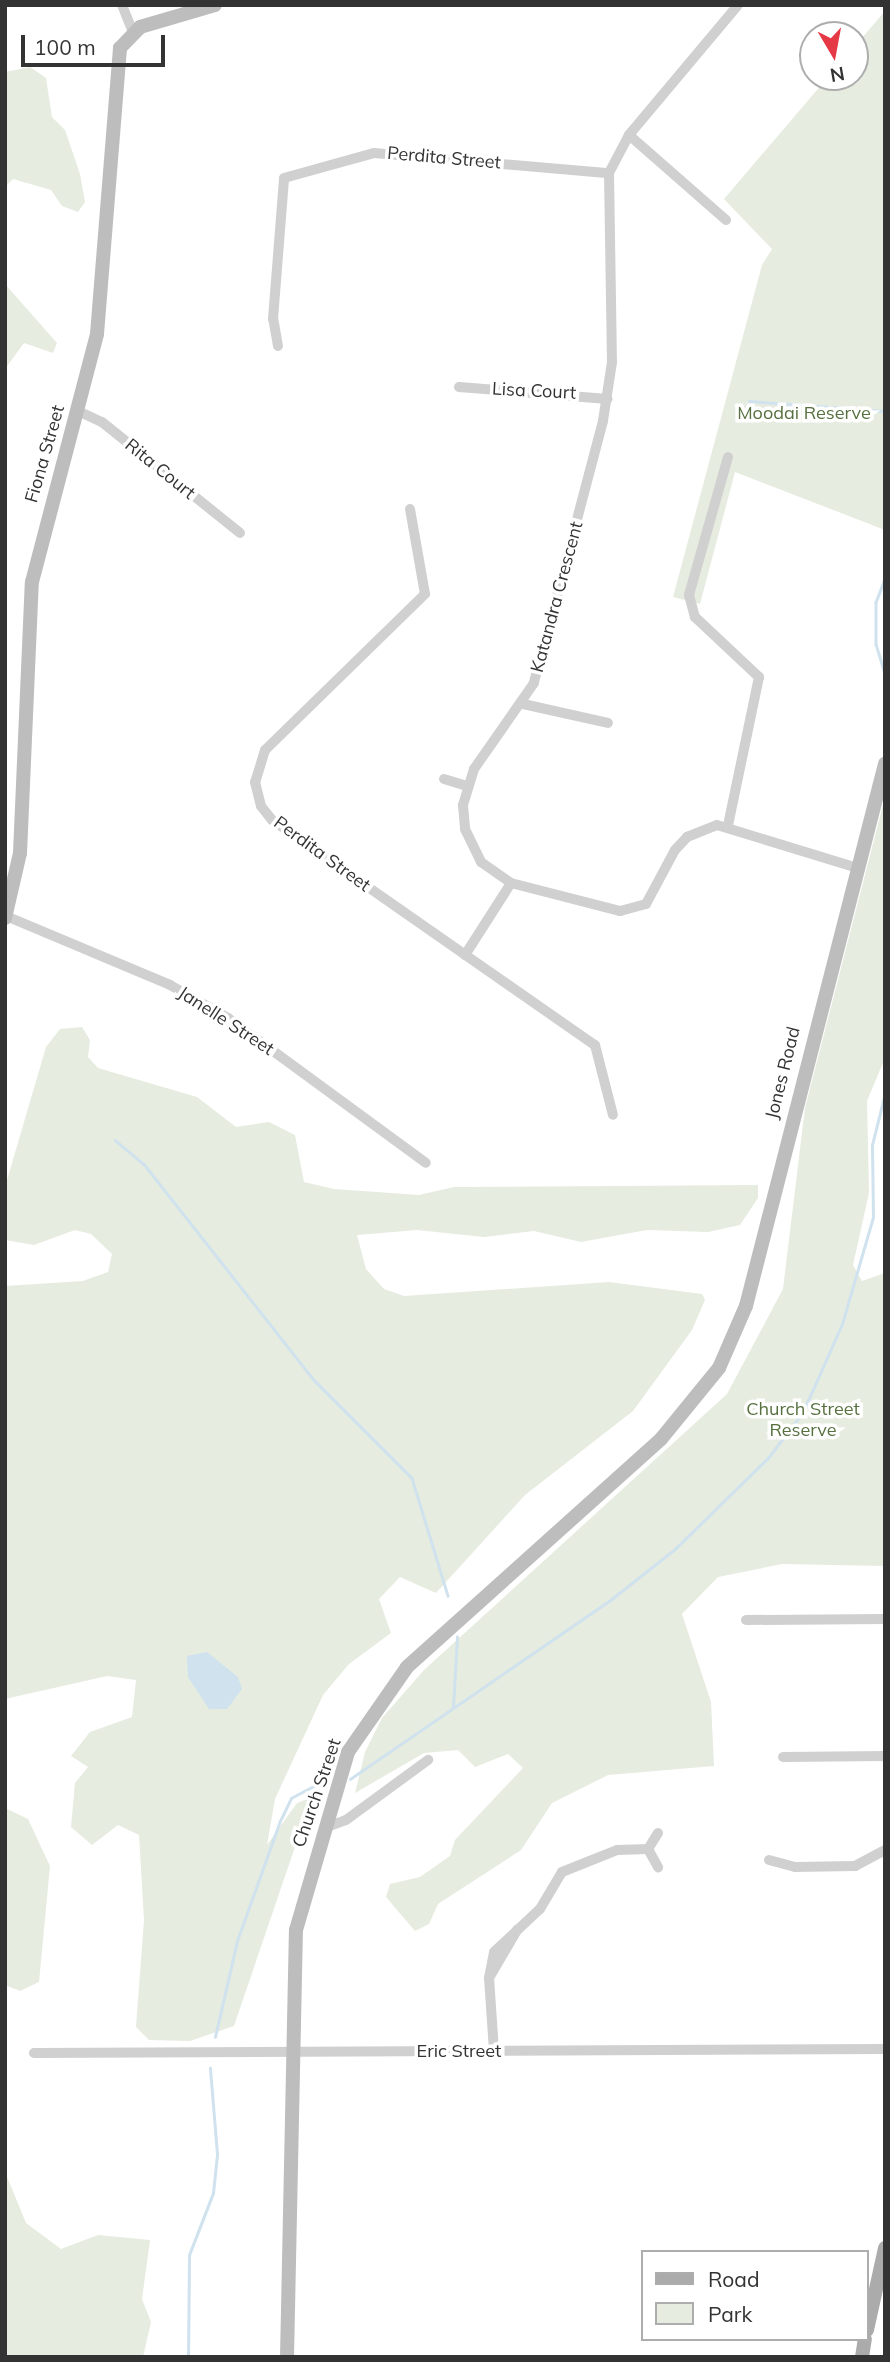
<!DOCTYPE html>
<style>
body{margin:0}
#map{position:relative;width:890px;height:2362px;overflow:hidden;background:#fff;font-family:Mulish,sans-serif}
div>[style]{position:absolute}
.green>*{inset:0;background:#e6ecdf}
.water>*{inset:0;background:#cfe2ee}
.stream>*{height:2.5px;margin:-1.25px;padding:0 1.25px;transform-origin:1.25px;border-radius:1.25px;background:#cfe2ee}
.street>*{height:10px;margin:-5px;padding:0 5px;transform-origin:5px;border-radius:5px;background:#d0d0d0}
.secondary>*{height:14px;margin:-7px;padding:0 7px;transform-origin:7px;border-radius:7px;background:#bdbdbd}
.primary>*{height:14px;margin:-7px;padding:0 7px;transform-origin:7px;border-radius:7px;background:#ababab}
span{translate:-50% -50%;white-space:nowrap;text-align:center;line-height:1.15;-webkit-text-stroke:7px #fff;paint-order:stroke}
.street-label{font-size:18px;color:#333}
.park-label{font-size:18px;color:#56703f}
.frame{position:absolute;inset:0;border:7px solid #333;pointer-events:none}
.legend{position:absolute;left:641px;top:2250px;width:228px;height:91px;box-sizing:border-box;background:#fff;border:2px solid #adadad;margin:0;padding:9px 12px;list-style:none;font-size:21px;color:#333}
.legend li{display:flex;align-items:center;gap:14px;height:35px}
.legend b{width:35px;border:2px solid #adadad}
.north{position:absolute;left:799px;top:21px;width:70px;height:70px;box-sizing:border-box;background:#fff;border:2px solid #adadad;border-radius:50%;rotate:170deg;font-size:19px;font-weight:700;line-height:28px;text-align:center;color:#333}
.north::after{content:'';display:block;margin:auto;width:24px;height:32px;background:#e63946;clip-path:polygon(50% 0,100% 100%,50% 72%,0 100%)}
.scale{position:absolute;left:21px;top:35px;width:144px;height:32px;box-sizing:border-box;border:4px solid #333;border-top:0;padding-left:9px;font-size:21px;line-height:24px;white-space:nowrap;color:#333;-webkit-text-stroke:5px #fff;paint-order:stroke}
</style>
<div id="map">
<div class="green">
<div style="clip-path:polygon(885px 11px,885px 530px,735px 472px,700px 604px,673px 597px,762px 265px,772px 249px,724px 199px,828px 77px,855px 77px,855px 46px)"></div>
<div style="clip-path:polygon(30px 67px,46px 78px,52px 117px,65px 130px,80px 174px,85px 202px,78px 212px,62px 206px,51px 190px,13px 179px,5px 187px,5px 72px)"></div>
<div style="clip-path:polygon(5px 284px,57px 343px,53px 353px,24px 343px,5px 369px)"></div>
<div style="clip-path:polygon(885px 797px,885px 1058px,867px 1101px,869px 1193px,853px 1265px,862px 1281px,885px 1273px,885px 1566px,782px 1564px,718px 1577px,682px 1614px,711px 1702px,714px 1766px,608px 1775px,552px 1803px,521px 1850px,438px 1904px,429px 1924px,415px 1931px,386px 1897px,390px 1884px,420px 1877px,450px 1856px,455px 1840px,523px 1768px,508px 1754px,475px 1767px,458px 1750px,424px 1753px,355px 1793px,365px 1752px,382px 1718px,424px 1670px,727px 1394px,783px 1289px,805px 1108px)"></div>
<div style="clip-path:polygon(82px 1027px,90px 1040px,88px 1057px,98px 1068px,197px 1097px,236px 1127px,269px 1122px,295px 1135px,304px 1182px,334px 1189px,419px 1195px,454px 1187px,758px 1185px,758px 1198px,740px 1225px,708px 1232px,647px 1230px,581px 1242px,534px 1231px,484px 1237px,417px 1230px,357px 1235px,366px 1269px,384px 1289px,404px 1296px,609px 1282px,702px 1294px,705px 1300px,692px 1330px,633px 1411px,525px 1495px,436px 1593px,400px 1577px,379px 1599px,391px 1633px,349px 1664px,323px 1695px,275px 1799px,267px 1845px,297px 1803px,312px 1797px,234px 2026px,190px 2041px,149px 2040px,136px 2027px,144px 1920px,139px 1835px,118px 1825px,92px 1845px,71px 1827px,75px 1783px,88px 1767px,71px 1756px,90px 1732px,132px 1717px,136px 1680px,107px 1676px,5px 1699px,5px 1286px,83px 1281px,108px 1272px,112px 1254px,91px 1234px,75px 1230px,34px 1245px,5px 1240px,5px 1187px,46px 1047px,60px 1029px)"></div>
<div style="clip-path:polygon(5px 1808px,28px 1819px,50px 1866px,39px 1982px,20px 1991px,5px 1985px)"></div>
<div style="clip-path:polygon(5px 2172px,26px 2223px,61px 2249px,98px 2235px,150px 2240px,142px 2299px,151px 2322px,143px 2357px,5px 2357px)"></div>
</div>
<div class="water">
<div style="clip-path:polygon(207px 1652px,238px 1677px,242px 1689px,227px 1709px,209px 1709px,188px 1677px,187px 1656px)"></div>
</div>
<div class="stream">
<div style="left:749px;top:401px;width:136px;rotate:4.2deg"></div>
<div style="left:885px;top:579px;width:25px;rotate:111deg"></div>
<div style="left:876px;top:602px;width:42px;rotate:90deg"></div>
<div style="left:876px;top:644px;width:31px;rotate:73deg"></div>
<div style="left:115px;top:1140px;width:38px;rotate:40deg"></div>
<div style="left:144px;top:1164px;width:276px;rotate:51.8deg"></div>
<div style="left:315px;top:1381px;width:137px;rotate:45deg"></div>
<div style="left:412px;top:1478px;width:123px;rotate:73deg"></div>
<div style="left:453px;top:1707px;width:70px;rotate:-86.7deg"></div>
<div style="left:350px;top:1779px;width:314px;rotate:-34.5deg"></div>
<div style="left:609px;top:1601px;width:84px;rotate:-38.2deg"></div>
<div style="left:675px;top:1549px;width:130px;rotate:-44.4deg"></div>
<div style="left:768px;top:1458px;width:58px;rotate:-52.7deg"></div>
<div style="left:803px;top:1412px;width:96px;rotate:-66.1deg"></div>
<div style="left:842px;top:1324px;width:111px;rotate:-73.8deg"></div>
<div style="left:873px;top:1217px;width:72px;rotate:-90.8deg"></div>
<div style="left:872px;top:1145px;width:54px;rotate:-76deg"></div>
<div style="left:215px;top:2037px;width:98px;rotate:-77.1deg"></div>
<div style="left:237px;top:1941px;width:127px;rotate:-70.3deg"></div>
<div style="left:280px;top:1821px;width:25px;rotate:-64deg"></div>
<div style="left:291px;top:1798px;width:32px;rotate:-28deg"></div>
<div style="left:188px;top:2357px;width:102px;rotate:-89.4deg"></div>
<div style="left:189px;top:2255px;width:66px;rotate:-68.8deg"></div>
<div style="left:213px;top:2193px;width:39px;rotate:-84deg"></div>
<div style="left:217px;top:2154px;width:86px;rotate:-94.7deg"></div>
</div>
<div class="street">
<div style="left:122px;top:5px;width:27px;rotate:68deg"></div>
<div style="left:738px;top:5px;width:170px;rotate:130deg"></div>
<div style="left:629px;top:135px;width:43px;rotate:117.8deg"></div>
<div style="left:609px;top:173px;width:189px;rotate:89.1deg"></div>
<div style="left:612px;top:362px;width:60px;rotate:98.7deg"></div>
<div style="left:603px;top:421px;width:271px;rotate:104.8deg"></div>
<div style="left:534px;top:683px;width:105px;rotate:124.9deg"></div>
<div style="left:474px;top:769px;width:38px;rotate:107deg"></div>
<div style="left:463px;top:805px;width:24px;rotate:85deg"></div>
<div style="left:465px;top:829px;width:37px;rotate:64deg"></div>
<div style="left:481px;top:862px;width:37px;rotate:35deg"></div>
<div style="left:511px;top:883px;width:113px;rotate:14.4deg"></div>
<div style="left:620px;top:911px;width:27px;rotate:-15deg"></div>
<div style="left:646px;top:904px;width:61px;rotate:-61.8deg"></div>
<div style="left:675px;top:850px;width:18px;rotate:-47deg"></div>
<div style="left:687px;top:837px;width:32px;rotate:-22deg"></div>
<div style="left:717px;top:825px;width:147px;rotate:17deg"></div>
<div style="left:629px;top:135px;width:129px;rotate:41.2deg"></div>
<div style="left:278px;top:346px;width:27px;rotate:-100deg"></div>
<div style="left:273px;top:319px;width:141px;rotate:-85.5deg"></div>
<div style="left:284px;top:178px;width:93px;rotate:-15.5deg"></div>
<div style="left:374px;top:153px;width:236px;rotate:4.9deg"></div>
<div style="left:459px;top:387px;width:149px;rotate:4.6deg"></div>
<div style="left:78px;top:411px;width:26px;rotate:25deg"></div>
<div style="left:102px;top:422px;width:177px;rotate:38.8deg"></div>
<div style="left:728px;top:457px;width:143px;rotate:105.8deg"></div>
<div style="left:689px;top:595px;width:23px;rotate:75deg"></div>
<div style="left:695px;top:617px;width:88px;rotate:43.2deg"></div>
<div style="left:759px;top:677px;width:152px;rotate:101.8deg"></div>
<div style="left:410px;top:509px;width:86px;rotate:80deg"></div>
<div style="left:425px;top:594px;width:223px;rotate:135.7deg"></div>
<div style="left:265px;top:750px;width:34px;rotate:107deg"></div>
<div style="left:255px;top:782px;width:25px;rotate:76deg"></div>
<div style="left:261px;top:806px;width:18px;rotate:52deg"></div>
<div style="left:272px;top:820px;width:394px;rotate:34.9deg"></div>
<div style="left:595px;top:1045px;width:72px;rotate:75.6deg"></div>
<div style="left:523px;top:704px;width:87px;rotate:12.6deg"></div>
<div style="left:444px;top:779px;width:24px;rotate:17deg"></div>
<div style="left:6px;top:916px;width:178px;rotate:22.8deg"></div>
<div style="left:170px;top:985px;width:67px;rotate:29.6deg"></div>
<div style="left:228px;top:1018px;width:245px;rotate:36.2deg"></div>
<div style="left:465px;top:955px;width:85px;rotate:-57.4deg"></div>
<div style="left:746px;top:1620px;width:139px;rotate:-0.4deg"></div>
<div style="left:783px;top:1757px;width:102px;rotate:-0.6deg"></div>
<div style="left:324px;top:1828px;width:23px;rotate:-20deg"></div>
<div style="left:346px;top:1820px;width:102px;rotate:-36.2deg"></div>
<div style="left:658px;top:1833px;width:19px;rotate:122deg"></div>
<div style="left:648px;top:1849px;width:21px;rotate:61deg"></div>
<div style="left:769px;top:1860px;width:27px;rotate:15deg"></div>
<div style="left:795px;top:1867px;width:60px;rotate:-1deg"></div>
<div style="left:855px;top:1866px;width:34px;rotate:-28deg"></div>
<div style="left:489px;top:1978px;width:56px;rotate:-59.7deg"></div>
<div style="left:494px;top:2051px;width:73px;rotate:-93.9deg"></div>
<div style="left:489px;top:1978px;width:26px;rotate:-79deg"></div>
<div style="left:494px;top:1952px;width:63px;rotate:-43.1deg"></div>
<div style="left:540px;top:1909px;width:43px;rotate:-59.3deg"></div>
<div style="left:562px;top:1872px;width:59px;rotate:-21.8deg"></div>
<div style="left:617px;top:1850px;width:31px;rotate:-2deg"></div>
<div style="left:34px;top:2053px;width:851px;rotate:-0.27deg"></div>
</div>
<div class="secondary">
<div style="left:5px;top:918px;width:67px;rotate:-77deg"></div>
<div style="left:20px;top:853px;width:271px;rotate:-87.5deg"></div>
<div style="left:32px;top:582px;width:256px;rotate:-75.3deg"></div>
<div style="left:97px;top:334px;width:287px;rotate:-85.4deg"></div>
<div style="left:120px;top:48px;width:29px;rotate:-46deg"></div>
<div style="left:140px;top:27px;width:78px;rotate:-16.3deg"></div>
<div style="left:287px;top:2357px;width:427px;rotate:-88.8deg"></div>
<div style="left:296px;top:1930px;width:185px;rotate:-73.7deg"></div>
<div style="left:348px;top:1752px;width:103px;rotate:-55.2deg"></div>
<div style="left:407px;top:1667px;width:341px;rotate:-41.9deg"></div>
<div style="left:661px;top:1439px;width:92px;rotate:-50.8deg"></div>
<div style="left:719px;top:1368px;width:68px;rotate:-66.5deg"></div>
<div style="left:746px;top:1306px;width:560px;rotate:-75.62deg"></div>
</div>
<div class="primary">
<div style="left:867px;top:2330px;width:84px;rotate:-77.6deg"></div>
<div style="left:862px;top:2357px;width:18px;rotate:-81deg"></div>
</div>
<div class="street-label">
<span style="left:444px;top:158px;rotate:5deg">Perdita Street</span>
<span style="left:534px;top:391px;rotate:3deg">Lisa Court</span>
<span style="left:45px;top:454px;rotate:-74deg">Fiona Street</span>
<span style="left:160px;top:469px;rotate:39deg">Rita Court</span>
<span style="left:557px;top:597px;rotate:-75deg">Katandra Crescent</span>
<span style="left:322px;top:854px;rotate:36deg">Perdita Street</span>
<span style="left:226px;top:1021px;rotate:33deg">Janelle Street</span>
<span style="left:783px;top:1073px;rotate:-76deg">Jones Road</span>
<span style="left:317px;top:1793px;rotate:-71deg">Church Street</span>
<span style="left:459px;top:2051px">Eric Street</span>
</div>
<div class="park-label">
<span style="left:804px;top:413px">Moodai Reserve</span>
<span style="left:803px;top:1420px">Church Street<br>Reserve</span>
</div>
<div class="frame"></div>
<ul class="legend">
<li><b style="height:9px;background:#ababab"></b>Road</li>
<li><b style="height:19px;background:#e6ecdf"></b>Park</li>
</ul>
<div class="north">N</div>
<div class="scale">100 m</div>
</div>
